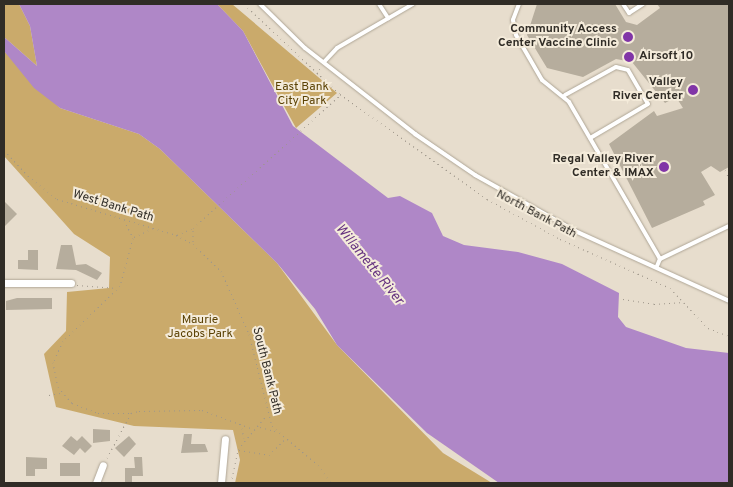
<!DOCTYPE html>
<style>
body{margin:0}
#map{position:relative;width:733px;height:487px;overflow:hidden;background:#e7ddcd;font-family:Overpass,sans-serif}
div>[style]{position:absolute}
.green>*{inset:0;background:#caaa6b}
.water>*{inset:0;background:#af87c7}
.building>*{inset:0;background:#b6ad9d;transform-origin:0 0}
.path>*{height:1px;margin-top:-0.5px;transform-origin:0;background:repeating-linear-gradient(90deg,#9e968a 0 1px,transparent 0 5px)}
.roads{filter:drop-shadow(0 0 1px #afa696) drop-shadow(0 0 1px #afa696)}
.lane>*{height:4px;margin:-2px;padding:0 2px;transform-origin:2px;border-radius:2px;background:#fff}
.street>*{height:7px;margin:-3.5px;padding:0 3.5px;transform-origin:3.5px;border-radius:3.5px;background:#fff}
.dots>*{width:14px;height:14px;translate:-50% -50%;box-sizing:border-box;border:2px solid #f4ebda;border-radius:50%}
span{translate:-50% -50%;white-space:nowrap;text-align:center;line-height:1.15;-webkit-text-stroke:4px #f4ebda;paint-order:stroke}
.poi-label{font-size:12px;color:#302c26;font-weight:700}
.right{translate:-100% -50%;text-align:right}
.left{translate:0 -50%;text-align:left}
.park-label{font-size:12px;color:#5b4204}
.street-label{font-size:12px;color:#302c26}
.water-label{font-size:14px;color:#663380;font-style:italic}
.frame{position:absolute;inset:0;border:5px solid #302c26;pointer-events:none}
</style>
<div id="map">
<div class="green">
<div style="clip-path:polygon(4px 4px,19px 4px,30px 26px,37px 66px,4px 37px)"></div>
<div style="clip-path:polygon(217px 4px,232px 4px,337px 93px,296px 128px,243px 31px)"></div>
<div style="clip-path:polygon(4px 51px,60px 108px,139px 134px,160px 149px,277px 263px,337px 345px,443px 453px,492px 483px,235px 483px,240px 460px,233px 430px,134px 426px,56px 407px,44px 354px,66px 331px,67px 292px,109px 288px,110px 257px,74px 234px,4px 156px)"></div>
</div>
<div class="water">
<div style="clip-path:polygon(19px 4px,217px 4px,243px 31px,293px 126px,388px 198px,400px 196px,432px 213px,443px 236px,464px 245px,518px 252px,562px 264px,619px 293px,618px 317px,626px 327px,686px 348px,729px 353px,729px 483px,499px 483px,427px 433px,337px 345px,315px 309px,277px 263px,160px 149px,139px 134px,60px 108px,34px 88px,4px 51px,4px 37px,37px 66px,30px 26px)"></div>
</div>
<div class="building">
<div style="clip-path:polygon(537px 4px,615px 4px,626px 22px,637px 25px,660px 8px,657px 4px,729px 4px,729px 167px,720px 172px,711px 166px,701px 172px,715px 195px,703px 201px,705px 205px,652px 228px,609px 144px,654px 111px,657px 116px,683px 108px,676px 97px,665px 103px,632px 62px,616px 59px,583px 77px,547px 68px,527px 35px)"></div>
<div style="clip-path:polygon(4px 201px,17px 214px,4px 227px)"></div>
<div style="clip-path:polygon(61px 245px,72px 245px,76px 265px,86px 264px,102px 273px,97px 280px,76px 270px,56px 269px)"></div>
<div style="clip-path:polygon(28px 250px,38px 250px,38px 270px,18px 269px,18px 260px,28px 260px)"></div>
<div style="clip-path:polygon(17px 298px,52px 298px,52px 309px,6px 310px,6px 301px)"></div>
<div style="clip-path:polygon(93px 429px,110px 430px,110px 441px,93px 443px)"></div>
<div style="clip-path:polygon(184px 434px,192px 434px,191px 444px,205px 444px,208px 452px,181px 453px)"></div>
<div style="clip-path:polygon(71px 436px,77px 441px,82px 436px,92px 446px,85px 453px,80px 448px,74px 455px,62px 446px)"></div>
<div style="clip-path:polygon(129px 436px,136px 444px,124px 457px,115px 448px)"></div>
<div style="clip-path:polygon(26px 457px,47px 458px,47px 469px,35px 469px,35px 476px,26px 476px)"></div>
<div style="clip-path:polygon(134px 457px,142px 457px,143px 476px,132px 476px,132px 483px,125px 483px,125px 468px,135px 468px)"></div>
<div style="left:60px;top:463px;width:20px;height:13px"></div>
</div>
<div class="path">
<div style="left:244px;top:4px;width:132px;rotate:43.2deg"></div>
<div style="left:340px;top:94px;width:181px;rotate:35.5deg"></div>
<div style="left:487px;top:199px;width:83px;rotate:28.7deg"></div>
<div style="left:560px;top:239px;width:120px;rotate:24deg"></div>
<div style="left:670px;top:288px;width:55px;rotate:46.5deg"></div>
<div style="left:708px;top:328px;width:22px;rotate:21deg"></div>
<div style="left:317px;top:74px;width:8px;rotate:-60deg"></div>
<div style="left:4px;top:150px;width:35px;rotate:47deg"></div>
<div style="left:28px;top:176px;width:37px;rotate:38deg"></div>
<div style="left:57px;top:199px;width:124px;rotate:16.8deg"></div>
<div style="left:176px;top:235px;width:19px;rotate:28deg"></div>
<div style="left:193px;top:244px;width:39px;rotate:44deg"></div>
<div style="left:221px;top:271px;width:69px;rotate:66deg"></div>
<div style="left:249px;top:334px;width:95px;rotate:76deg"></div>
<div style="left:272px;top:426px;width:60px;rotate:40.3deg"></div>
<div style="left:318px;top:465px;width:22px;rotate:54deg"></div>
<div style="left:725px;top:170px;width:9px;rotate:63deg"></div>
<div style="left:124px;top:220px;width:20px;rotate:63deg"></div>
<div style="left:133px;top:238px;width:50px;rotate:105.2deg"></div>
<div style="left:120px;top:286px;width:79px;rotate:136deg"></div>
<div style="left:63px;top:341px;width:23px;rotate:115deg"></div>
<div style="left:53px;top:362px;width:25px;rotate:79deg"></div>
<div style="left:58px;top:387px;width:21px;rotate:49deg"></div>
<div style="left:72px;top:403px;width:28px;rotate:21deg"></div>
<div style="left:98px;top:413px;width:33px"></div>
<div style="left:193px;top:230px;width:13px;rotate:90deg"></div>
<div style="left:177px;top:235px;width:17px;rotate:-24deg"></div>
<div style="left:193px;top:228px;width:198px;rotate:-42.1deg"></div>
<div style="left:134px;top:237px;width:21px;rotate:-25deg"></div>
<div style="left:77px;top:285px;width:40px;rotate:4.3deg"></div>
<div style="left:623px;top:299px;width:31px;rotate:9deg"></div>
<div style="left:654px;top:304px;width:30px;rotate:-4deg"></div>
<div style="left:49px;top:395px;width:11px;rotate:-10deg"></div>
<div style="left:260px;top:427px;width:16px;rotate:15deg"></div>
<div style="left:242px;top:428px;width:10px;rotate:79deg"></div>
<div style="left:239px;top:450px;width:30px;rotate:9deg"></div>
<div style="left:269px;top:455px;width:21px;rotate:-45deg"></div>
<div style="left:107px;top:458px;width:51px;rotate:-61.9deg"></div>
<div style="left:131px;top:413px;width:8px;rotate:-14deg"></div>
<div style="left:139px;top:411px;width:63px;rotate:-0.9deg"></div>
<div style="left:202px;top:410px;width:54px;rotate:20.4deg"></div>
<div style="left:231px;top:483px;width:35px;rotate:-78deg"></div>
<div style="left:238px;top:449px;width:43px;rotate:-49.7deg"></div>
</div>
<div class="roads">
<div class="lane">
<div style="left:260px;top:4px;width:63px;rotate:44.4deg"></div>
<div style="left:305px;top:48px;width:140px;rotate:38deg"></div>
<div style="left:415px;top:134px;width:73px;rotate:34.3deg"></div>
<div style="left:475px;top:175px;width:115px;rotate:29.2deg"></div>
<div style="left:575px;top:231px;width:169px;rotate:24.4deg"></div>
<div style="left:379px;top:4px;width:17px;rotate:57deg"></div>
<div style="left:519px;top:4px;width:17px;rotate:111deg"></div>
<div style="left:513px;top:20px;width:15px;rotate:79deg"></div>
<div style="left:516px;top:35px;width:52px;rotate:60deg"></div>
<div style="left:542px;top:80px;width:35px;rotate:39deg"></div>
<div style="left:569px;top:102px;width:181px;rotate:59.9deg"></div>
<div style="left:623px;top:4px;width:11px;rotate:56deg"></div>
<div style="left:629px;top:13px;width:17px;rotate:-33deg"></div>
<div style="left:324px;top:62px;width:19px;rotate:-47deg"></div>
<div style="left:337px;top:48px;width:88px;rotate:-30.1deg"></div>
<div style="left:565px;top:95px;width:58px;rotate:-28.8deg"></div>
<div style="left:616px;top:67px;width:12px;rotate:14deg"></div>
<div style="left:628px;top:70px;width:22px;rotate:60deg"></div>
<div style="left:639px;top:89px;width:17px;rotate:59deg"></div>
<div style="left:648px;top:104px;width:67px;rotate:149.6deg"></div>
<div style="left:657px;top:266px;width:8px;rotate:-67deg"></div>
<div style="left:660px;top:259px;width:76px;rotate:-25.6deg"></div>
</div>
<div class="street">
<div style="left:4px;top:283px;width:67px"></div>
<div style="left:96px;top:483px;width:19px;rotate:-69deg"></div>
<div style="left:221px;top:483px;width:44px;rotate:-84.8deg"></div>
</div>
</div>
<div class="dots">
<div style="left:628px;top:37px;background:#8135a7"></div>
<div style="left:629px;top:57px;background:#8135a7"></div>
<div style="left:693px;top:90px;background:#8135a7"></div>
<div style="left:664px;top:167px;background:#8135a7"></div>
</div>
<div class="poi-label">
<span class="right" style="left:617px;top:37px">Community Access<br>Center Vaccine Clinic</span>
<span class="left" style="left:639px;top:57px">Airsoft 10</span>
<span class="right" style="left:683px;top:90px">Valley<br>River Center</span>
<span class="right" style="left:654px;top:167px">Regal Valley River<br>Center &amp; IMAX</span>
</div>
<div class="park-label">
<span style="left:302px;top:95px">East Bank<br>City Park</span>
<span style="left:200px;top:328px">Maurie<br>Jacobs Park</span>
</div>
<div class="street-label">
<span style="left:113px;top:207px;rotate:17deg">West Bank Path</span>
<span style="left:536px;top:215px;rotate:28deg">North Bank Path</span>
<span style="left:266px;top:371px;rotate:76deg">South Bank Path</span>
</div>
<div class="water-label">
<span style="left:369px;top:265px;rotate:51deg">Willamette River</span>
</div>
<div class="frame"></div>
</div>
